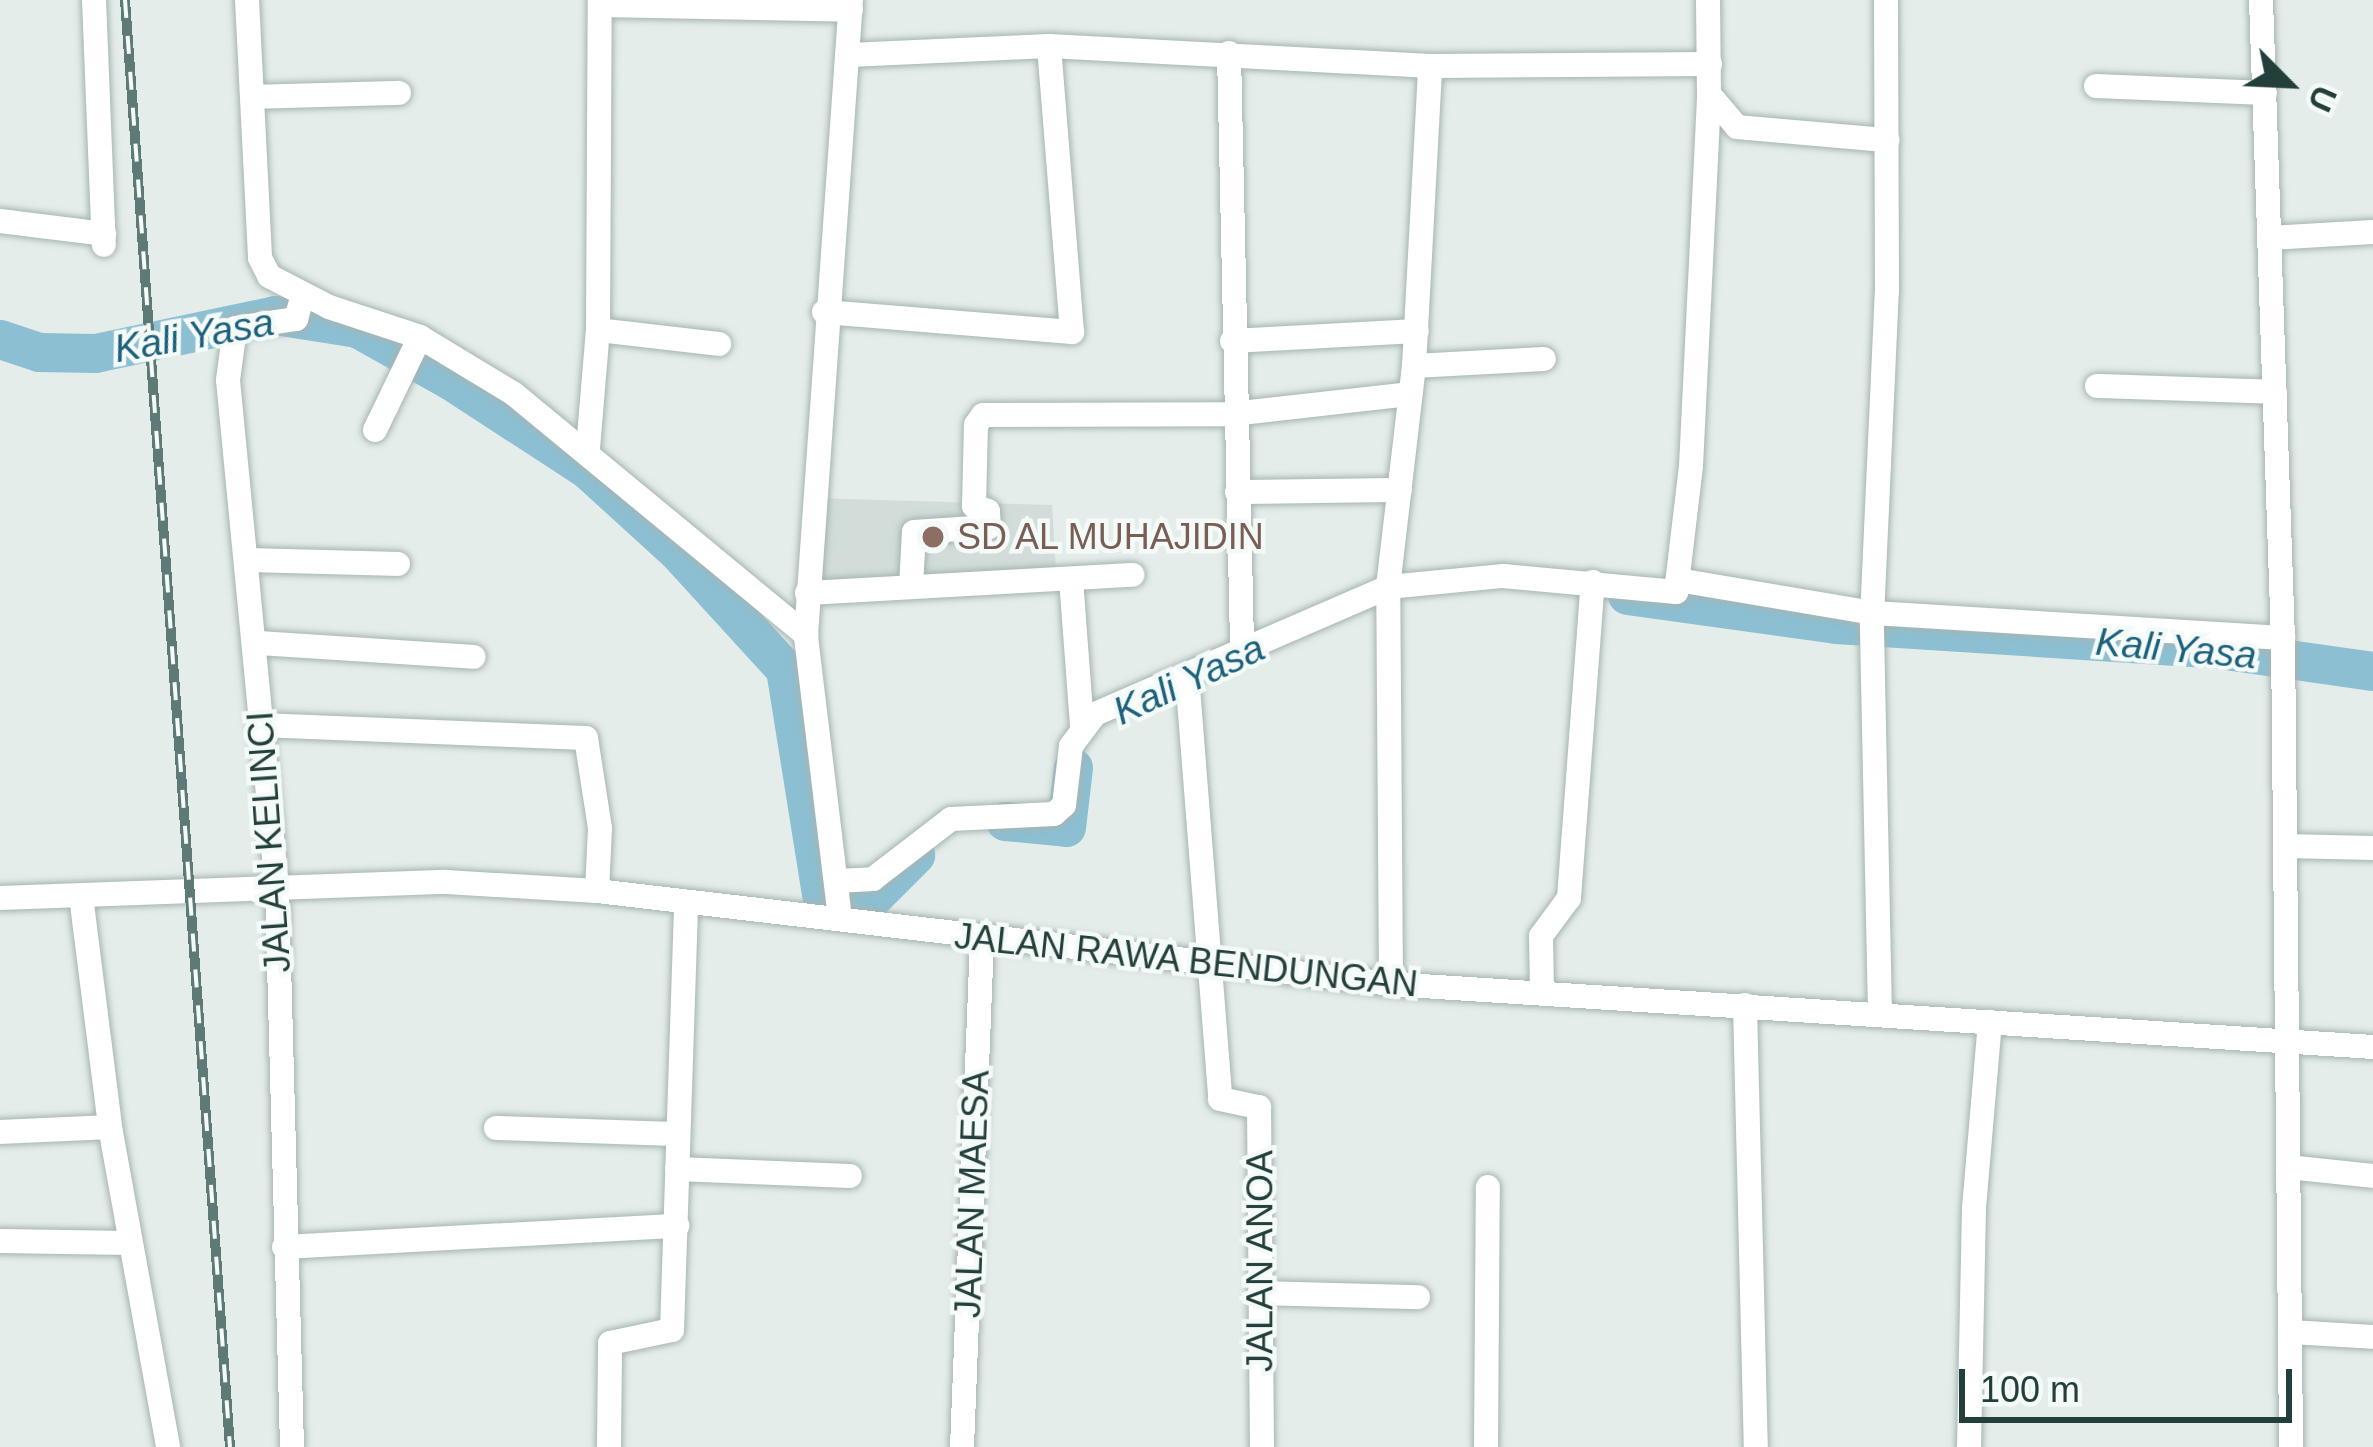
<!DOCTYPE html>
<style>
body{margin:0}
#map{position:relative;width:2373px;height:1447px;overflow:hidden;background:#e4edea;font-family:Helvetica,sans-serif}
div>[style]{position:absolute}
.built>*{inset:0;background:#d2ddd9}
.river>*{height:39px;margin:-19.5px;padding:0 19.5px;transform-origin:19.5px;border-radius:19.5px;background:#8cbfd2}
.roads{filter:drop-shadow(0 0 3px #a6b5b2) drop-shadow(0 0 3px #a6b5b2)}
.minor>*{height:24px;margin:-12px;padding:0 12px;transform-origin:12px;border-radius:12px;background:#fff}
.rail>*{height:10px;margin-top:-5px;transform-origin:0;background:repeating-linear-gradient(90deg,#f4faf8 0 18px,#5e7a76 0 36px);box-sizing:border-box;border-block:3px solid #5e7a76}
.dots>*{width:33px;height:33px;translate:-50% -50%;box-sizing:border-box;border:6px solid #f4faf8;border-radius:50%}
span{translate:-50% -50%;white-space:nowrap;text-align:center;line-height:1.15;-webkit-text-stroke:9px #f4faf8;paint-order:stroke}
.education-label{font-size:36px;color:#785e54}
.left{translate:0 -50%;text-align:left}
.street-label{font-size:36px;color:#233f3b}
.water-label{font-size:39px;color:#1c607c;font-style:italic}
.north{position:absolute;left:2229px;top:24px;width:120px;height:120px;-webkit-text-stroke:9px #f4faf8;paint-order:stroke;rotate:114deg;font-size:33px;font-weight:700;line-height:48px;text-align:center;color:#233f3b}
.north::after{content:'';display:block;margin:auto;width:42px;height:54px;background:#233f3b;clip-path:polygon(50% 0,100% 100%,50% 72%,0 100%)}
.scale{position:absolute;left:1959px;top:1369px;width:333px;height:54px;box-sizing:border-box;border:6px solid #233f3b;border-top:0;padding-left:15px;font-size:36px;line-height:42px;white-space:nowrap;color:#233f3b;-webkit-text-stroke:9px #f4faf8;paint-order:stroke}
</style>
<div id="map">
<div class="built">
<div style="clip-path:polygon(812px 498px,1052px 505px,1056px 570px,812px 591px)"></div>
</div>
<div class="river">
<div style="left:0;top:339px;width:41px;rotate:18.4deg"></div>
<div style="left:39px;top:352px;width:56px;rotate:1deg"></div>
<div style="left:95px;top:353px;width:184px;rotate:-11.9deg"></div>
<div style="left:275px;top:315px;width:83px;rotate:9deg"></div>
<div style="left:357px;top:328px;width:107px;rotate:29.2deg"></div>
<div style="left:450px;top:380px;width:163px;rotate:33deg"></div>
<div style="left:587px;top:469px;width:123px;rotate:42.4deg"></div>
<div style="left:678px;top:552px;width:159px;rotate:47.6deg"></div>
<div style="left:785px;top:669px;width:235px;rotate:80.9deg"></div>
<div style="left:822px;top:901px;width:48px;rotate:-1.2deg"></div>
<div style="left:870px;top:900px;width:64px;rotate:-45deg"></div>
<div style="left:1627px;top:595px;width:211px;rotate:7.9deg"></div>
<div style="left:1836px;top:624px;width:376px;rotate:3.7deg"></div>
<div style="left:2211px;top:648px;width:164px;rotate:8.1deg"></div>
<div style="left:1005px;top:821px;width:61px;rotate:5.6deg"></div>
<div style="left:1066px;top:827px;width:60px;rotate:-83.3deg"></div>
</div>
<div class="roads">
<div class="minor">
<div style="left:94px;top:0;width:245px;rotate:87.7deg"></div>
<div style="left:247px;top:0;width:258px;rotate:87.1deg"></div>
<div style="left:260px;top:258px;width:20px;rotate:63deg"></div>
<div style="left:269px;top:276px;width:68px;rotate:27.3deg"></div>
<div style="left:329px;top:307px;width:96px;rotate:18.2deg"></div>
<div style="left:420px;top:337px;width:110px;rotate:31.2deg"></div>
<div style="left:514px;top:394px;width:379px;rotate:39.5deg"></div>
<div style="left:1708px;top:0;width:94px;rotate:89.4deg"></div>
<div style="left:1709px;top:94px;width:43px;rotate:49.7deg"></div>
<div style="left:1737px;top:127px;width:151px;rotate:5deg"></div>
<div style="left:2261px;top:0;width:638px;rotate:88.03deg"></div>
<div style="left:2283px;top:638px;width:809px;rotate:89.43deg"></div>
<div style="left:600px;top:5px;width:251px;rotate:1.1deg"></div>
<div style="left:1229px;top:53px;width:592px;rotate:88.74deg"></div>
<div style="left:849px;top:55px;width:200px;rotate:-2.6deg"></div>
<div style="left:1049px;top:46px;width:382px;rotate:3deg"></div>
<div style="left:1430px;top:66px;width:280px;rotate:-0.4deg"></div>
<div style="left:2096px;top:86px;width:169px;rotate:2.4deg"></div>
<div style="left:253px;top:97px;width:146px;rotate:-1.6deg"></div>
<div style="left:0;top:221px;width:105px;rotate:7.1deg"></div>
<div style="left:2269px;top:238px;width:104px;rotate:-3.3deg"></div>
<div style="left:824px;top:312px;width:249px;rotate:4.6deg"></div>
<div style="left:1072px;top:332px;width:287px;rotate:-94.6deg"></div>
<div style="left:598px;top:330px;width:122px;rotate:6.6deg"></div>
<div style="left:1232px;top:341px;width:185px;rotate:-3.1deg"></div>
<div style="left:1414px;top:366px;width:130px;rotate:-3.1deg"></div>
<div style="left:2097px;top:386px;width:178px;rotate:1.9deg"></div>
<div style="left:375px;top:430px;width:103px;rotate:-64.2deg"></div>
<div style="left:588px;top:448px;width:118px;rotate:-85.2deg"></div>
<div style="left:598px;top:330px;width:330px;rotate:-89.7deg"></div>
<div style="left:1237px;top:492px;width:163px;rotate:-0.7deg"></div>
<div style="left:250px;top:560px;width:148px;rotate:1.5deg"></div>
<div style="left:1071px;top:579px;width:147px;rotate:85.7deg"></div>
<div style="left:1678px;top:580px;width:198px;rotate:9.6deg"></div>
<div style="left:1873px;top:613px;width:411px;rotate:3.5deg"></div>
<div style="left:911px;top:587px;width:55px;rotate:-86.9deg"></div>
<div style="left:914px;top:532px;width:75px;rotate:-3.8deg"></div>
<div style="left:989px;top:527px;width:16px;rotate:-94deg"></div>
<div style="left:988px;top:511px;width:15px;rotate:-160deg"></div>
<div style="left:974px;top:506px;width:81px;rotate:-88.6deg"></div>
<div style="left:976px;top:425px;width:12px;rotate:-55deg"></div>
<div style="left:983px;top:415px;width:249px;rotate:-0.2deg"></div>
<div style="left:1232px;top:414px;width:178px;rotate:-6.4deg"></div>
<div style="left:807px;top:593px;width:326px;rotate:-3.2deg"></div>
<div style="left:259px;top:643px;width:215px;rotate:3.7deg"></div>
<div style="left:1187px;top:675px;width:425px;rotate:85.5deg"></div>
<div style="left:1220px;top:1099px;width:40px;rotate:12deg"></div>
<div style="left:1259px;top:1107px;width:340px;rotate:89.5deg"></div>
<div style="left:260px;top:725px;width:326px;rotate:2.3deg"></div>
<div style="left:586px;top:738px;width:91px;rotate:81.2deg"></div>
<div style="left:600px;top:828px;width:63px;rotate:92.7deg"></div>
<div style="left:2285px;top:846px;width:88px;rotate:1.3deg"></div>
<div style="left:837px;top:881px;width:36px;rotate:-3deg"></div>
<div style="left:873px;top:879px;width:98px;rotate:-37.6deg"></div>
<div style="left:951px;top:819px;width:103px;rotate:-2.8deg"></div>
<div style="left:1054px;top:814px;width:13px;rotate:-42deg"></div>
<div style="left:1064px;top:805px;width:59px;rotate:-83.2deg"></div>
<div style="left:1071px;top:746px;width:40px;rotate:-53deg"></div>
<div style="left:1095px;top:714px;width:319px;rotate:-23.4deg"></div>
<div style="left:1388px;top:587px;width:116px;rotate:-5.5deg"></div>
<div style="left:1503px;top:576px;width:174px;rotate:5.3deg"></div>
<div style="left:1676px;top:592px;width:127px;rotate:-83.2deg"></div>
<div style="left:1691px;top:466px;width:372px;rotate:-87.2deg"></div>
<div style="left:81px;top:896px;width:233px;rotate:82.8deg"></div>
<div style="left:110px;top:1127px;width:325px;rotate:79.7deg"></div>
<div style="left:0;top:898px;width:446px;rotate:-2.1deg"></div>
<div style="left:446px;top:882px;width:151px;rotate:3.4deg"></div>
<div style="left:597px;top:891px;width:799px;rotate:6.68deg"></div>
<div style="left:1391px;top:984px;width:984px;rotate:3.67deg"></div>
<div style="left:840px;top:918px;width:285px;rotate:-96.9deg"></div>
<div style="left:806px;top:635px;width:637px;rotate:-85.95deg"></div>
<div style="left:1391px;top:984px;width:397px;rotate:-90.4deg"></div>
<div style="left:1388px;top:587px;width:223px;rotate:-83.3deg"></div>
<div style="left:1414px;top:366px;width:300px;rotate:-86.9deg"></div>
<div style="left:1542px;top:993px;width:57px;rotate:-91deg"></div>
<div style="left:1541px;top:936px;width:47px;rotate:-53.6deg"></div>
<div style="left:1569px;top:898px;width:317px;rotate:-85.7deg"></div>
<div style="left:1745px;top:1005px;width:442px;rotate:88.6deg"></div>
<div style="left:1880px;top:1013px;width:395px;rotate:-91.2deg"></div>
<div style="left:1872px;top:618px;width:327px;rotate:-87.4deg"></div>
<div style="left:1887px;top:291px;width:291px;rotate:-90.2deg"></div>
<div style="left:496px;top:1128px;width:181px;rotate:1.9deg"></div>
<div style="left:0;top:1132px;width:110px;rotate:-2.6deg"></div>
<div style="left:2288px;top:1167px;width:85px;rotate:6deg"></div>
<div style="left:677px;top:1169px;width:173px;rotate:2.3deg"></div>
<div style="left:0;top:1241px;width:130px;rotate:0.9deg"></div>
<div style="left:284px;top:1247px;width:394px;rotate:-3.1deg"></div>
<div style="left:1260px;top:1293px;width:158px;rotate:1.5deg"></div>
<div style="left:2290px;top:1332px;width:83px;rotate:3.4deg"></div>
<div style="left:292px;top:1447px;width:559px;rotate:-91.54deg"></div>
<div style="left:277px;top:888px;width:510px;rotate:-95.51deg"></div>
<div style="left:228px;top:380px;width:52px;rotate:-82.3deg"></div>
<div style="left:235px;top:328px;width:62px;rotate:-8.4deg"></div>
<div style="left:296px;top:319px;width:25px;rotate:-74deg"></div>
<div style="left:609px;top:1447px;width:104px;rotate:-89.4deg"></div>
<div style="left:610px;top:1343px;width:63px;rotate:-11.8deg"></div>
<div style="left:672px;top:1330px;width:427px;rotate:-88.1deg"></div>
<div style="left:962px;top:1447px;width:507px;rotate:-87.74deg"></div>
<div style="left:1486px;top:1447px;width:260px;rotate:-89.6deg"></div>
<div style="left:1969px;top:1447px;width:239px;rotate:-88.8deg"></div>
<div style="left:1974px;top:1208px;width:187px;rotate:-85.1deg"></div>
</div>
</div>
<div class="rail">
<div style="left:125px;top:0;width:1451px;rotate:85.85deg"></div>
</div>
<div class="dots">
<div style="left:933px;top:537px;background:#8d6e63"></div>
</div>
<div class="education-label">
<span class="left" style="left:957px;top:537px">SD AL MUHAJIDIN</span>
</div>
<div class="street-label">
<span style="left:269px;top:842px;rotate:-94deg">JALAN KELINCI</span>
<span style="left:1186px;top:960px;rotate:6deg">JALAN RAWA BENDUNGAN</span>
<span style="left:972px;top:1194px;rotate:-88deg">JALAN MAESA</span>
<span style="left:1260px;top:1261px;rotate:-90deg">JALAN ANOA</span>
</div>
<div class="water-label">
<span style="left:194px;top:336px;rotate:-10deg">Kali Yasa</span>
<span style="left:2176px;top:649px;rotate:5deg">Kali Yasa</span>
<span style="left:1189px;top:680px;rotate:-25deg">Kali Yasa</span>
</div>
<div class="north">U</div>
<div class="scale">100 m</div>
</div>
